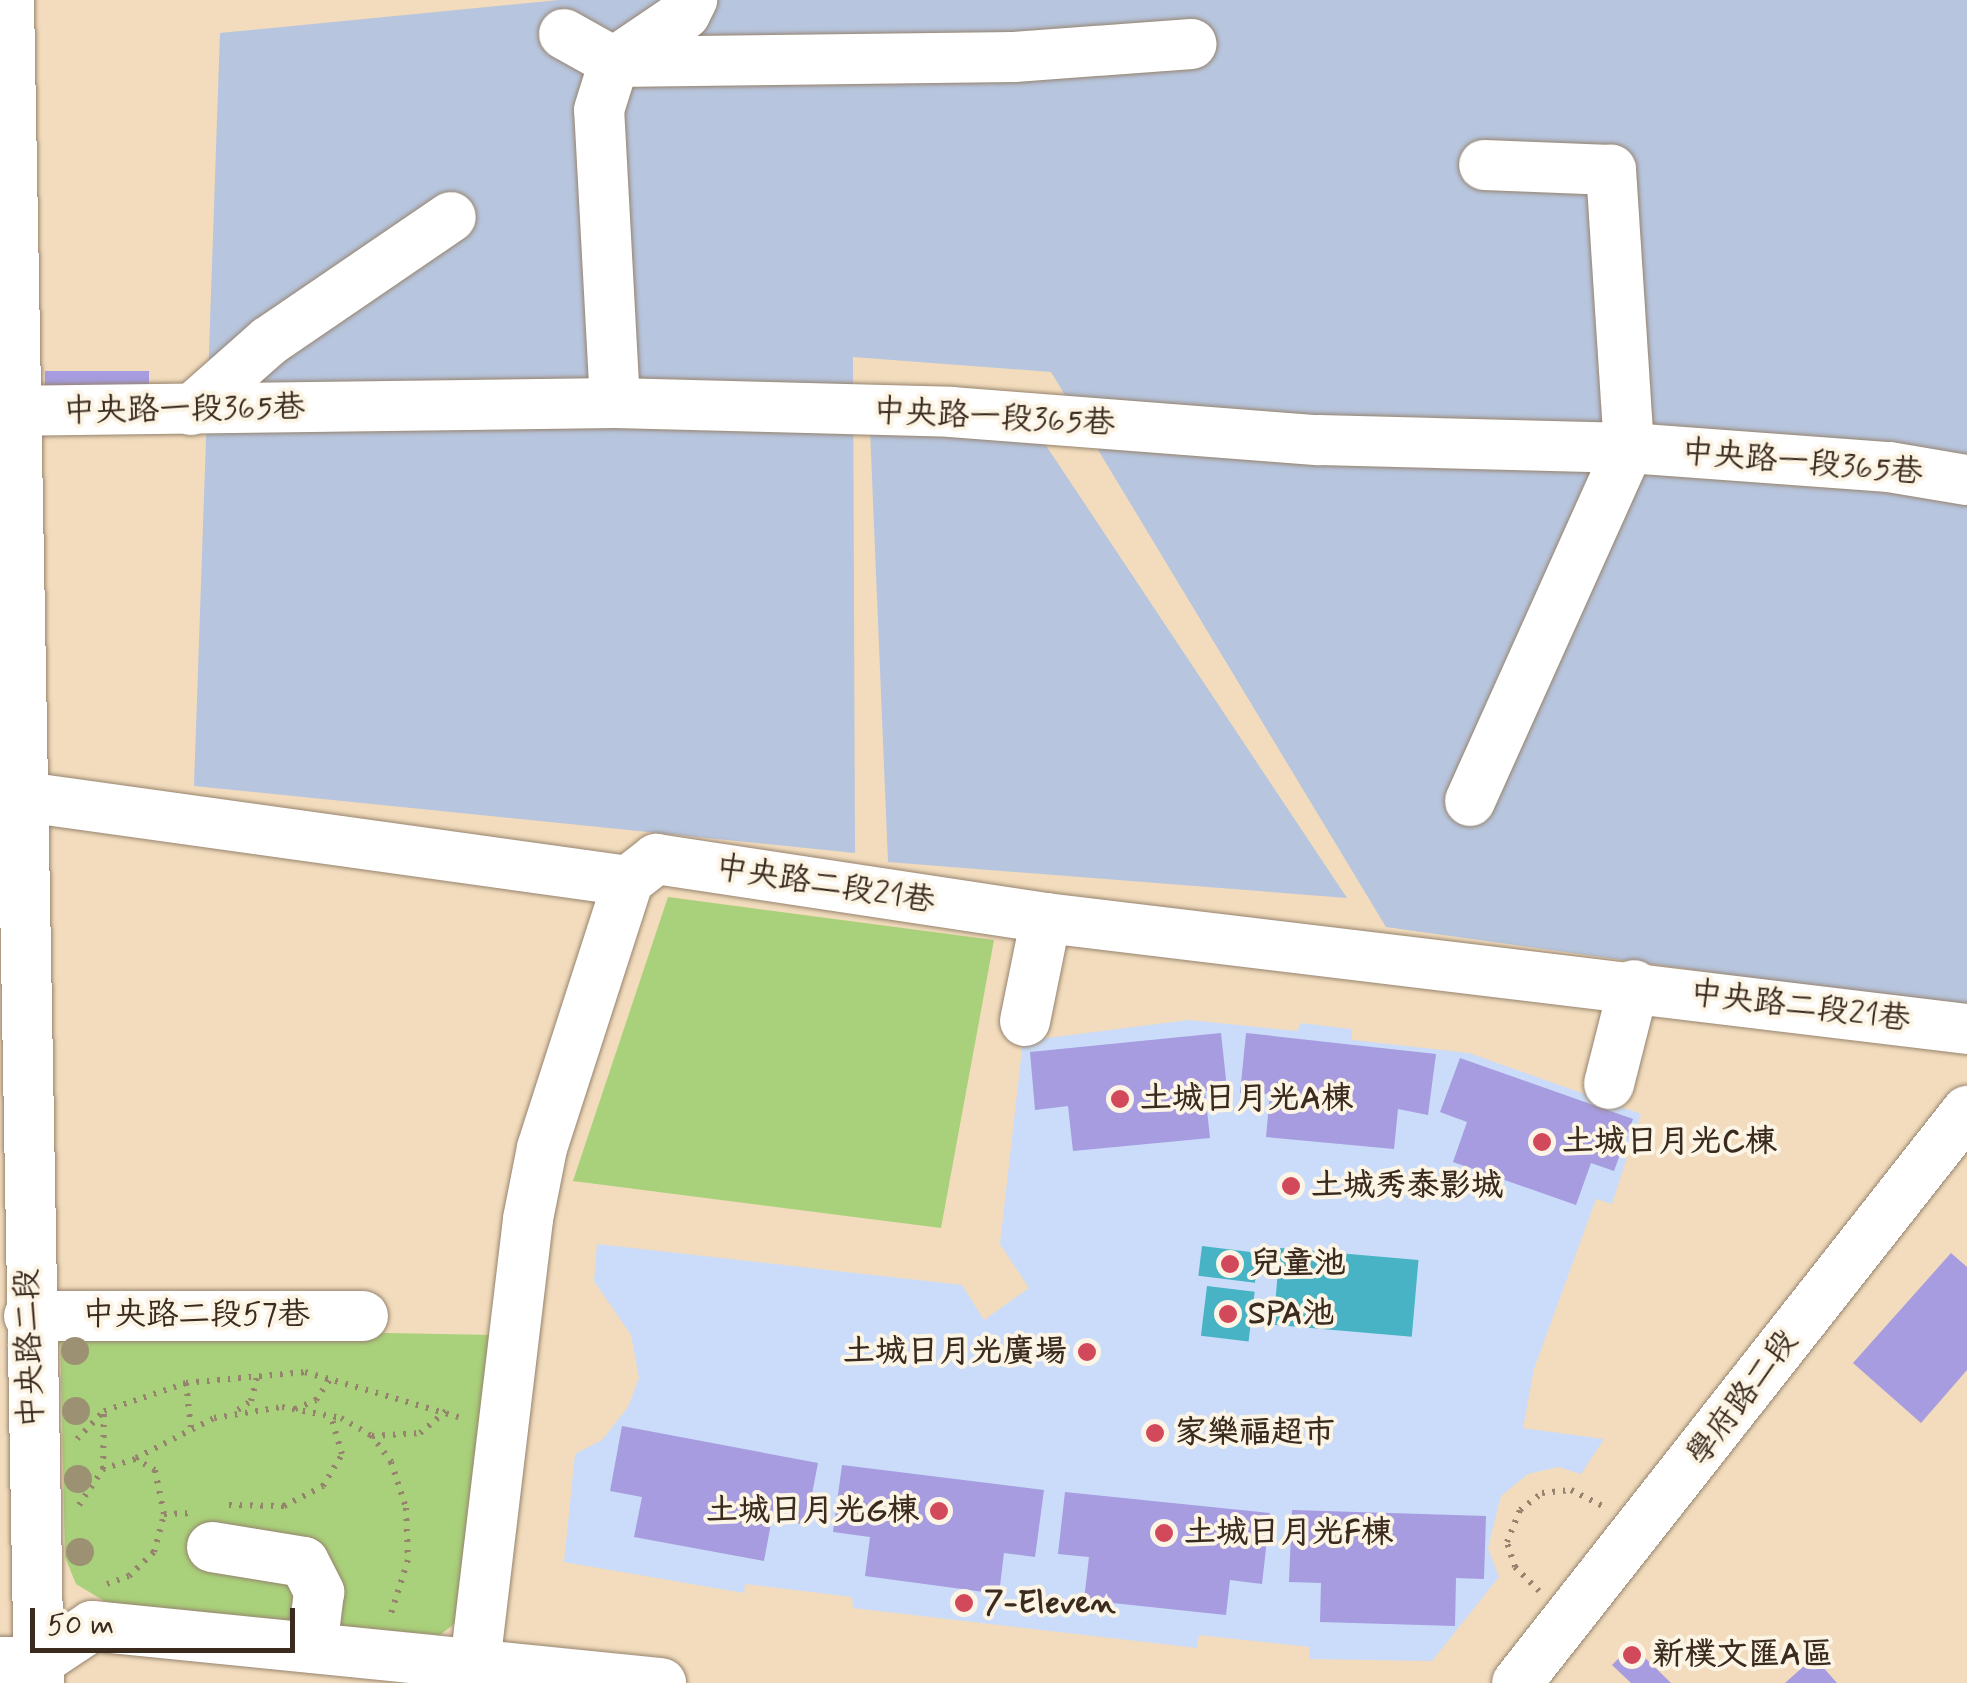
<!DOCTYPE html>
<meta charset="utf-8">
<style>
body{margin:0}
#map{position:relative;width:1967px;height:1683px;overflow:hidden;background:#f2dcbd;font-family:Mynerve,"LXGW WenKai TC",sans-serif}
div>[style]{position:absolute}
.built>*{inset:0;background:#cadcf9}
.industrial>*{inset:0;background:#b7c5de}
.green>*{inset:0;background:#a9d07a}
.water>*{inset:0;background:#47b3c4;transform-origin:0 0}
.building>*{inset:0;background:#a69cdf;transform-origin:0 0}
.path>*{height:6px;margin-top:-3px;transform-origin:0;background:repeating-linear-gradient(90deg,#96836e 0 2.5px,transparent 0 10.5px)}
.roads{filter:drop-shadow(0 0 2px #96836e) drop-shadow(0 0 2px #96836e)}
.minor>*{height:50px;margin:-25px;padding:0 25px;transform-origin:25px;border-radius:25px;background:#fff}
.trees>*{width:28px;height:28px;margin:-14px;border-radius:50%;background:#9c9172}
.dots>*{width:28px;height:28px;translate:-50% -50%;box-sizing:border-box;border:5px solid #fcf5e5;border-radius:50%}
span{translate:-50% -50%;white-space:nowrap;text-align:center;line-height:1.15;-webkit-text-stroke:8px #fcf5e5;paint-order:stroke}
.street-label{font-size:32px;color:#3b2a1e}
.poi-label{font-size:32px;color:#3b2a1e;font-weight:700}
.left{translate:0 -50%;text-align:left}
.right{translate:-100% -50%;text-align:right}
.scale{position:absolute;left:30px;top:1608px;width:265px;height:45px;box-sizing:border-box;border:5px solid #3b2a1e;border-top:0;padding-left:12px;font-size:30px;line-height:35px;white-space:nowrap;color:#3b2a1e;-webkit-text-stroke:8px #fcf5e5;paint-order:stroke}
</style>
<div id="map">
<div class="built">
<div style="clip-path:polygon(1189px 1020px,1297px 1031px,1301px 1023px,1351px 1029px,1352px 1040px,1469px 1053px,1641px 1114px,1612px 1204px,1596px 1199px,1534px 1369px,1523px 1428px,1604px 1439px,1581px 1474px,1558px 1467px,1528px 1474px,1501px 1496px,1488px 1548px,1499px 1577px,1432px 1661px,1309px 1659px,1310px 1647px,1199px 1635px,1197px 1648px,853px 1608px,852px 1597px,745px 1584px,744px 1593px,564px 1562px,575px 1454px,602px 1440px,628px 1407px,639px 1378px,631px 1335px,594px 1281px,597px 1244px,962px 1285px,984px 1320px,1029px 1288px,1000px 1244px,1023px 1041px)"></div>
</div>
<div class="industrial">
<div style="clip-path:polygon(559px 0,1967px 0,1967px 1008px,1386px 927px,1051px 372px,853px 357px,855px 853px,194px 786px,220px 33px)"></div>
<div style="clip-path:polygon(870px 429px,1037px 432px,1347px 898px,888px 862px)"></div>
</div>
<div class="green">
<div style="clip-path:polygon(668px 897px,994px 940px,941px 1228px,573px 1181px)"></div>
<div style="clip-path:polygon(60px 1327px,493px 1335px,468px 1613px,440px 1635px,111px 1605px,76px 1584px,65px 1557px)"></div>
</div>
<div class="water">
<div style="left:1202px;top:1246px;width:57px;height:30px;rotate:7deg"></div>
<div style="left:1280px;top:1248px;width:139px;height:77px;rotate:5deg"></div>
<div style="left:1207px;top:1286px;width:48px;height:50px;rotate:7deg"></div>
</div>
<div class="building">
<div style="left:149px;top:371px;width:31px;height:104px;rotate:90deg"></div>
<div style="clip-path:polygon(1221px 1033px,1227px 1089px,1205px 1091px,1210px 1138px,1073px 1151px,1068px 1106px,1035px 1110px,1030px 1052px)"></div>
<div style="clip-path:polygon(1246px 1033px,1436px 1054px,1428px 1115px,1398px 1109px,1394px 1149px,1266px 1137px,1270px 1094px,1240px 1093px)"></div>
<div style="clip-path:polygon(1460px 1058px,1633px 1119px,1614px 1171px,1591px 1163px,1576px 1205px,1453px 1162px,1467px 1122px,1440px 1112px)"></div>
<div style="clip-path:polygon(1951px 1253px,1967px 1267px,1967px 1370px,1921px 1423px,1853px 1363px)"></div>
<div style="clip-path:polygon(622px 1426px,818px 1463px,806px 1525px,772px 1518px,764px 1561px,634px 1537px,642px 1497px,610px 1491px)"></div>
<div style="clip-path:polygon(842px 1465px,1044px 1490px,1035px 1557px,1004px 1553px,999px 1594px,865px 1576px,870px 1537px,833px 1532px)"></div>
<div style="clip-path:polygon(1065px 1492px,1270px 1513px,1262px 1584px,1230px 1580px,1226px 1615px,1084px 1600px,1089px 1557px,1058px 1554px)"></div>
<div style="clip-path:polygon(1292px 1510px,1486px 1516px,1484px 1579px,1456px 1578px,1455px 1626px,1320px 1622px,1321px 1583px,1289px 1582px)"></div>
<div style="clip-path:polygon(1632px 1645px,1671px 1683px,1631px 1683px,1612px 1665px)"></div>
<div style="clip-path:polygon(1814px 1657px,1837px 1683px,1785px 1683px)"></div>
</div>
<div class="path">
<div style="left:186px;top:1383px;width:45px;rotate:83.7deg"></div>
<div style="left:295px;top:1409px;width:23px;rotate:-23deg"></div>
<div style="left:316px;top:1400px;width:27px;rotate:-56deg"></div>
<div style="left:238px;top:1410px;width:16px;rotate:-35deg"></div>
<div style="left:251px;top:1401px;width:29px;rotate:-76deg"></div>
<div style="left:372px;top:1436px;width:48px;rotate:-3.6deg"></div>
<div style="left:420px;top:1433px;width:34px;rotate:-40deg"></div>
<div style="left:77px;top:1439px;width:37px;rotate:-46deg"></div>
<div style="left:136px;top:1458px;width:88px;rotate:-27.1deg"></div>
<div style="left:214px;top:1418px;width:69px;rotate:-9.2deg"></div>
<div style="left:282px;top:1407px;width:60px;rotate:10.6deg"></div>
<div style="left:341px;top:1418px;width:34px;rotate:30deg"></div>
<div style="left:371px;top:1435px;width:34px;rotate:53deg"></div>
<div style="left:391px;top:1462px;width:48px;rotate:71.9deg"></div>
<div style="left:406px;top:1508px;width:52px;rotate:87.8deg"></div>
<div style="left:408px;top:1560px;width:57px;rotate:107.5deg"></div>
<div style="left:79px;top:1505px;width:43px;rotate:-56.3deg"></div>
<div style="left:229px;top:1505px;width:55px;rotate:1deg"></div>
<div style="left:284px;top:1506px;width:44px;rotate:-27.1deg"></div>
<div style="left:323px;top:1486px;width:37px;rotate:-59deg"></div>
<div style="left:342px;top:1454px;width:40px;rotate:-106deg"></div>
<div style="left:164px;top:1514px;width:24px;rotate:-2deg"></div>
<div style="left:107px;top:1584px;width:23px;rotate:-20deg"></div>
<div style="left:129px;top:1576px;width:35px;rotate:-44deg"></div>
<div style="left:154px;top:1552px;width:39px;rotate:-75deg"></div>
<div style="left:164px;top:1514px;width:45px;rotate:-101.6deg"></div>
<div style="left:155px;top:1470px;width:23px;rotate:-151deg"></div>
<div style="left:135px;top:1459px;width:34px;rotate:163deg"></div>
<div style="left:103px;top:1469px;width:58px;rotate:-89deg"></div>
<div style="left:104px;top:1411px;width:87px;rotate:-18.9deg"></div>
<div style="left:186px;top:1383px;width:120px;rotate:-5.3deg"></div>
<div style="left:305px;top:1372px;width:164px;rotate:16.3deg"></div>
<div style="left:1539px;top:1591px;width:34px;rotate:-135deg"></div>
<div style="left:1515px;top:1567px;width:26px;rotate:-108deg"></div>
<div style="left:1507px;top:1542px;width:35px;rotate:-68deg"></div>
<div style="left:1520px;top:1510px;width:28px;rotate:-38deg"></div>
<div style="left:1542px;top:1493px;width:29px;rotate:-6deg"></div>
<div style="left:1571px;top:1490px;width:35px;rotate:27deg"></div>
</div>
<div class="roads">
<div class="minor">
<div style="left:9px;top:0;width:1683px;rotate:88.98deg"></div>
<div style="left:564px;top:34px;width:57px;rotate:29.2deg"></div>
<div style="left:614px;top:62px;width:400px;rotate:-0.7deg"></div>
<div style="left:1014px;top:57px;width:178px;rotate:-4.2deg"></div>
<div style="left:615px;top:403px;width:293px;rotate:-93.1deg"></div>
<div style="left:599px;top:110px;width:50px;rotate:-72.6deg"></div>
<div style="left:614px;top:62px;width:86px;rotate:-34.1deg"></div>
<div style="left:685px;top:14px;width:16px;rotate:-63deg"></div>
<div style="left:191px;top:410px;width:104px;rotate:-41.5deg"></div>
<div style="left:269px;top:341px;width:220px;rotate:-34.3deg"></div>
<div style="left:0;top:411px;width:615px;rotate:-0.75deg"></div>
<div style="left:615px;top:403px;width:336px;rotate:1.5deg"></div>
<div style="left:951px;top:412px;width:369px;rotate:4.4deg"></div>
<div style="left:1319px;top:440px;width:310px;rotate:1.5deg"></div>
<div style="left:1629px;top:448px;width:261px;rotate:4.2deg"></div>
<div style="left:1889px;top:467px;width:79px;rotate:9.5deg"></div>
<div style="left:25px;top:797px;width:609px;rotate:7.93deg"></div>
<div style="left:628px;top:881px;width:36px;rotate:-38deg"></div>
<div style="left:656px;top:859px;width:394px;rotate:8.6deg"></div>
<div style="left:1046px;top:918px;width:928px;rotate:6.87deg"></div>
<div style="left:1470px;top:801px;width:387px;rotate:-65.8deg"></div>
<div style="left:1629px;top:448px;width:279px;rotate:-93.7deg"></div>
<div style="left:1611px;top:170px;width:127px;rotate:-177.7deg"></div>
<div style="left:1025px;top:1021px;width:105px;rotate:-78.5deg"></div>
<div style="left:1609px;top:1084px;width:102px;rotate:-75.8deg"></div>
<div style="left:29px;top:1316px;width:334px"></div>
<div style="left:212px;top:1547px;width:93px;rotate:9.3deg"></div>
<div style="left:304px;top:1562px;width:34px;rotate:63deg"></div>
<div style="left:319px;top:1592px;width:56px;rotate:97.1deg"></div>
<div style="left:0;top:1662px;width:38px"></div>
<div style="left:38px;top:1662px;width:65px;rotate:-33.7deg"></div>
<div style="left:92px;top:1626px;width:572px;rotate:5.72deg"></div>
<div style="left:475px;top:1664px;width:448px;rotate:-83.2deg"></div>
<div style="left:528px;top:1219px;width:72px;rotate:-78.8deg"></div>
<div style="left:542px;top:1148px;width:281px;rotate:-72.1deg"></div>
<div style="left:1517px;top:1683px;width:728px;rotate:-51.81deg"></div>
</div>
</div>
<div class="trees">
<div style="left:75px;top:1351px"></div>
<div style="left:76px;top:1411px"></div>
<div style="left:78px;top:1479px"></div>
<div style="left:80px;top:1552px"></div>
</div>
<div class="dots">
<div style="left:1120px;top:1099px;background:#d1495b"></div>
<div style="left:1542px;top:1142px;background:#d1495b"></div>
<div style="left:1291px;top:1186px;background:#d1495b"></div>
<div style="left:1230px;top:1264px;background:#d1495b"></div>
<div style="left:1228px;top:1314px;background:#d1495b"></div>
<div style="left:1087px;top:1352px;background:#d1495b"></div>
<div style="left:1155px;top:1433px;background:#d1495b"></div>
<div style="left:939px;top:1511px;background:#d1495b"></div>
<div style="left:1164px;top:1533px;background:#d1495b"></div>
<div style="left:964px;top:1603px;background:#d1495b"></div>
<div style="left:1632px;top:1655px;background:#d1495b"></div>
</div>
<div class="street-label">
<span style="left:184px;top:410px;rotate:-1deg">中央路一段365巷</span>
<span style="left:994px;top:418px;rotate:3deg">中央路一段365巷</span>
<span style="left:1802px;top:463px;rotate:5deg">中央路一段365巷</span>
<span style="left:825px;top:885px;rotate:9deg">中央路二段21巷</span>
<span style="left:1800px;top:1007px;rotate:7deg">中央路二段21巷</span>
<span style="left:196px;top:1315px">中央路二段57巷</span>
<span style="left:30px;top:1348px;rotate:-92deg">中央路二段</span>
<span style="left:1743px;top:1398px;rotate:-53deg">學府路二段</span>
</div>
<div class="poi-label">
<span class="left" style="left:1140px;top:1099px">土城日月光A棟</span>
<span class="left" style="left:1562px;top:1142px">土城日月光C棟</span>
<span class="left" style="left:1311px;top:1186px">土城秀泰影城</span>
<span class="left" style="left:1250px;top:1264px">兒童池</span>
<span class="left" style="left:1248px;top:1314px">SPA池</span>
<span class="right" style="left:1067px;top:1352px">土城日月光廣場</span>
<span class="left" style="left:1175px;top:1433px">家樂福超市</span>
<span class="right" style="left:919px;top:1511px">土城日月光G棟</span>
<span class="left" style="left:1184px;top:1533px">土城日月光F棟</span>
<span class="left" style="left:984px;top:1603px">7-Eleven</span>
<span class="left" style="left:1652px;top:1655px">新樸文匯A區</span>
</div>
<div class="scale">50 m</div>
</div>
